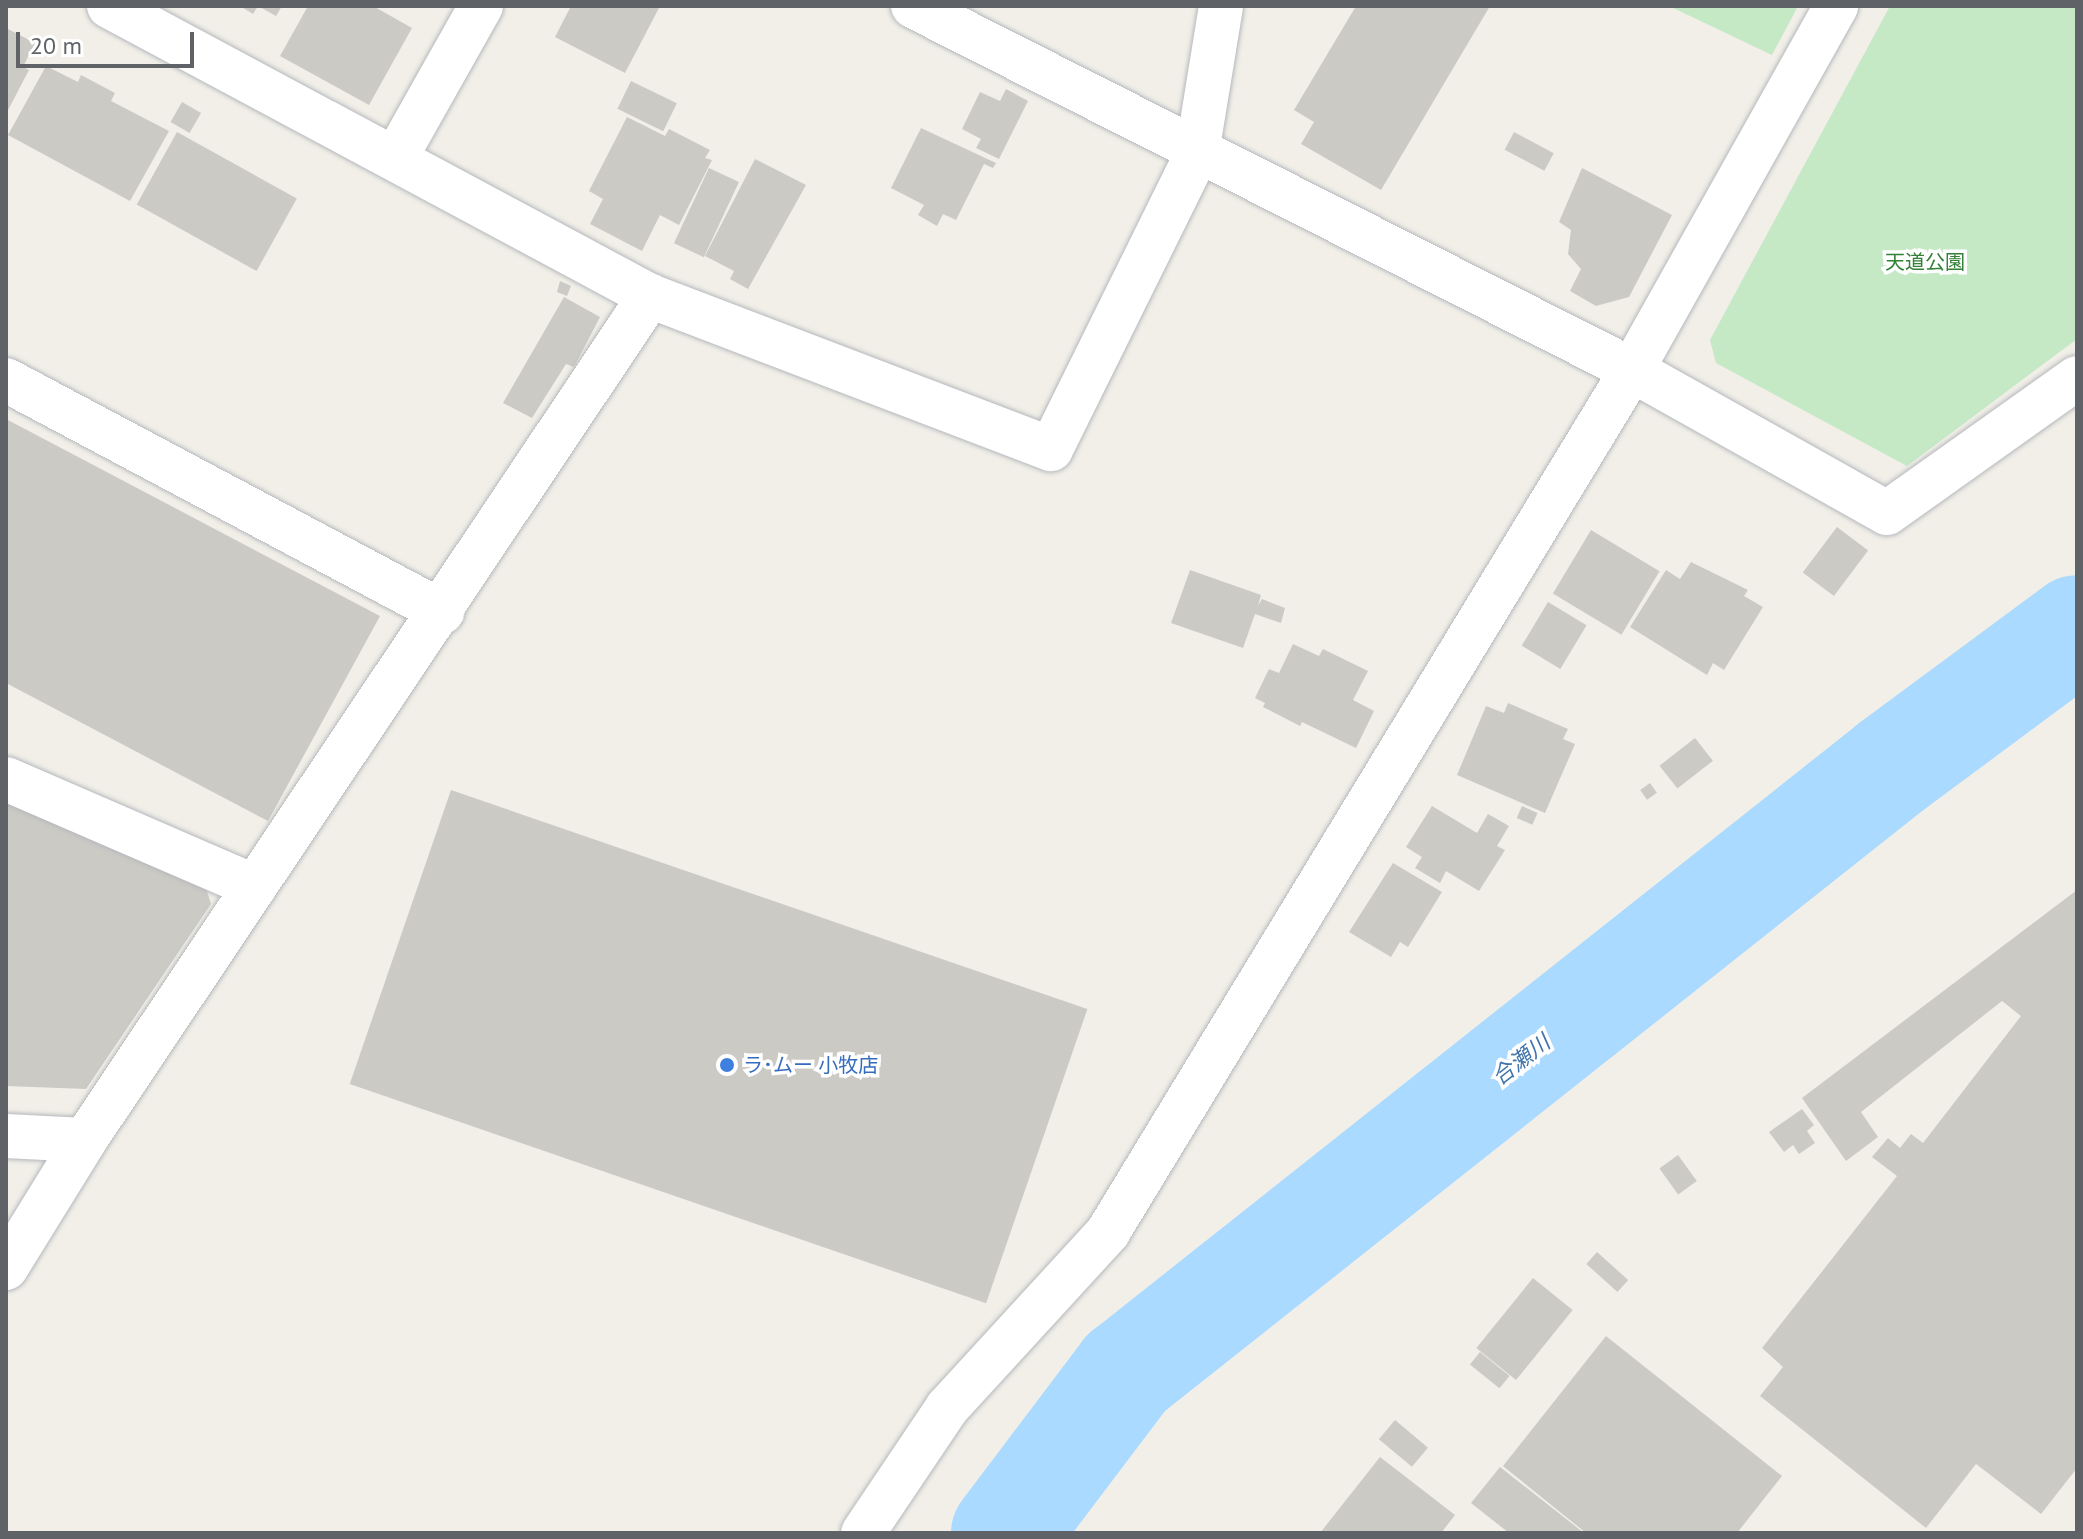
<!DOCTYPE html>
<meta charset="utf-8">
<style>
body{margin:0}
#map{position:relative;width:2083px;height:1539px;overflow:hidden;background:#f1efe8;font-family:"PT Sans","Noto Sans JP",sans-serif}
div>[style]{position:absolute}
.green>*{inset:0;background:#c5e8c5}
.river>*{height:108px;margin:-54px;padding:0 54px;transform-origin:54px;border-radius:54px;background:#aadaff}
.building>*{inset:0;background:#cccac5;transform-origin:0 0}
.roads{filter:drop-shadow(0 0 2px #b5b8bc) drop-shadow(0 0 2px #b5b8bc)}
.minor>*{height:44px;margin:-22px;padding:0 22px;transform-origin:22px;border-radius:22px;background:#fff}
.tertiary>*{height:44px;margin:-22px;padding:0 22px;transform-origin:22px;border-radius:22px;background:#fff}
.dots>*{width:22px;height:22px;translate:-50% -50%;box-sizing:border-box;border:4px solid #fff;border-radius:50%}
span{translate:-50% -50%;white-space:nowrap;text-align:center;line-height:1.15;-webkit-text-stroke:7px #fff;paint-order:stroke}
.park-label{font-size:20px;color:#348238}
.shop-label{font-size:20px;color:#366cbe}
.left{translate:0 -50%;text-align:left}
.water-label{font-size:22px;color:#4174aa;font-style:italic}
.frame{position:absolute;inset:0;border:8px solid #5f6368;pointer-events:none}
.scale{position:absolute;left:16px;top:32px;width:178px;height:36px;box-sizing:border-box;border:4px solid #5f6368;border-top:0;padding-left:10px;font-size:24px;line-height:28px;white-space:nowrap;color:#5f6368;-webkit-text-stroke:6px #fff;paint-order:stroke}
</style>
<div id="map">
<div class="green">
<div style="clip-path:polygon(1669px 6px,1798px 6px,1772px 55px)"></div>
<div style="clip-path:polygon(1890px 6px,2077px 6px,2077px 339px,1907px 466px,1716px 363px,1710px 340px)"></div>
</div>
<div class="river">
<div style="left:1005px;top:1533px;width:201px;rotate:-52.9deg"></div>
<div style="left:1126px;top:1373px;width:977px;rotate:-38.39deg"></div>
<div style="left:1892px;top:766px;width:230px;rotate:-36.5deg"></div>
</div>
<div class="building">
<div style="clip-path:polygon(240px 6px,282px 6px,276px 16px,258px 6px,253px 14px)"></div>
<div style="clip-path:polygon(308px 6px,373px 6px,412px 28px,369px 105px,280px 56px)"></div>
<div style="clip-path:polygon(571px 6px,660px 6px,625px 73px,555px 37px)"></div>
<div style="clip-path:polygon(1356px 6px,1490px 6px,1381px 190px,1301px 144px,1314px 122px,1294px 110px)"></div>
<div style="clip-path:polygon(6px 28px,35px 43px,23px 67px,29px 70px,6px 114px)"></div>
<div style="clip-path:polygon(46px 66px,78px 82px,81px 75px,115px 93px,111px 101px,169px 131px,130px 201px,8px 135px)"></div>
<div style="left:631px;top:81px;width:51px;height:31px;rotate:26deg"></div>
<div style="clip-path:polygon(1006px 89px,1028px 101px,999px 159px,976px 148px,981px 139px,962px 129px,980px 92px,1000px 101px)"></div>
<div style="left:182px;top:102px;width:22px;height:23px;rotate:30deg"></div>
<div style="clip-path:polygon(627px 117px,665px 136px,669px 129px,710px 150px,705px 158px,712px 160px,679px 225px,660px 215px,642px 251px,590px 224px,603px 199px,589px 191px)"></div>
<div style="clip-path:polygon(921px 128px,996px 163px,993px 168px,984px 164px,956px 220px,943px 214px,937px 226px,918px 215px,924px 205px,891px 188px)"></div>
<div style="left:177px;top:132px;width:137px;height:83px;rotate:29deg"></div>
<div style="left:1514px;top:132px;width:45px;height:20px;rotate:28deg"></div>
<div style="clip-path:polygon(755px 159px,806px 185px,748px 289px,730px 279px,734px 271px,705px 256px)"></div>
<div style="left:709px;top:168px;width:33px;height:83px;rotate:25deg"></div>
<div style="clip-path:polygon(1582px 168px,1672px 215px,1629px 297px,1596px 306px,1570px 291px,1581px 269px,1568px 254px,1571px 230px,1559px 222px)"></div>
<div style="clip-path:polygon(560px 281px,571px 286px,567px 296px,557px 292px)"></div>
<div style="clip-path:polygon(564px 297px,600px 317px,574px 367px,566px 364px,532px 418px,503px 403px)"></div>
<div style="clip-path:polygon(6px 419px,380px 616px,268px 821px,6px 683px)"></div>
<div style="left:1837px;top:527px;width:39px;height:57px;rotate:37deg"></div>
<div style="left:1591px;top:530px;width:80px;height:74px;rotate:31deg"></div>
<div style="clip-path:polygon(1691px 562px,1748px 590px,1744px 596px,1763px 607px,1724px 670px,1713px 663px,1707px 675px,1630px 627px,1666px 570px,1680px 579px)"></div>
<div style="clip-path:polygon(1190px 570px,1261px 595px,1258px 606px,1262px 599px,1285px 608px,1281px 623px,1255px 614px,1243px 648px,1171px 623px)"></div>
<div style="left:1548px;top:602px;width:45px;height:51px;rotate:31deg"></div>
<div style="clip-path:polygon(1293px 644px,1319px 656px,1323px 649px,1368px 671px,1353px 700px,1374px 711px,1356px 748px,1302px 722px,1300px 726px,1263px 707px,1265px 703px,1255px 698px,1269px 669px,1279px 673px)"></div>
<div style="clip-path:polygon(1508px 703px,1568px 729px,1563px 739px,1575px 744px,1545px 813px,1457px 775px,1486px 706px,1504px 713px)"></div>
<div style="left:1695px;top:738px;width:29px;height:45px;rotate:52deg"></div>
<div style="left:1650px;top:783px;width:12px;height:12px;rotate:55deg"></div>
<div style="left:451px;top:790px;width:673px;height:311px;rotate:19deg"></div>
<div style="clip-path:polygon(6px 797px,204px 882px,211px 904px,86px 1089px,6px 1086px)"></div>
<div style="clip-path:polygon(1432px 806px,1477px 833px,1488px 814px,1509px 826px,1497px 846px,1505px 850px,1479px 891px,1446px 871px,1440px 883px,1415px 868px,1422px 857px,1406px 847px)"></div>
<div style="left:1522px;top:806px;width:17px;height:13px;rotate:24deg"></div>
<div style="clip-path:polygon(1393px 863px,1442px 892px,1408px 947px,1400px 942px,1391px 957px,1349px 932px)"></div>
<div style="clip-path:polygon(2077px 890px,2077px 1468px,2041px 1514px,1976px 1464px,1926px 1528px,1760px 1396px,1783px 1367px,1762px 1348px,1897px 1176px,1872px 1157px,1888px 1138px,1900px 1148px,1911px 1134px,1923px 1143px,2021px 1016px,2002px 1001px,1861px 1112px,1878px 1137px,1846px 1161px,1802px 1098px)"></div>
<div style="clip-path:polygon(1802px 1109px,1814px 1125px,1807px 1131px,1815px 1143px,1799px 1154px,1793px 1145px,1784px 1152px,1769px 1132px)"></div>
<div style="left:1678px;top:1155px;width:32px;height:23px;rotate:54deg"></div>
<div style="left:1597px;top:1252px;width:42px;height:16px;rotate:42deg"></div>
<div style="left:1533px;top:1278px;width:51px;height:90px;rotate:39deg"></div>
<div style="clip-path:polygon(1606px 1336px,1782px 1476px,1737px 1533px,1586px 1533px,1503px 1466px)"></div>
<div style="left:1480px;top:1352px;width:38px;height:16px;rotate:39deg"></div>
<div style="left:1395px;top:1420px;width:43px;height:25px;rotate:40deg"></div>
<div style="clip-path:polygon(1380px 1457px,1455px 1515px,1441px 1533px,1320px 1533px)"></div>
<div style="clip-path:polygon(1500px 1467px,1584px 1533px,1509px 1533px,1471px 1503px)"></div>
</div>
<div class="roads">
<div class="minor">
<div style="left:109px;top:6px;width:614px;rotate:28.19deg"></div>
<div style="left:650px;top:296px;width:429px;rotate:20.9deg"></div>
<div style="left:1051px;top:449px;width:330px;rotate:-63.7deg"></div>
<div style="left:1197px;top:153px;width:149px;rotate:-80.7deg"></div>
<div style="left:396px;top:157px;width:173px;rotate:-60.6deg"></div>
<div style="left:6px;top:380px;width:494px;rotate:28deg"></div>
<div style="left:1887px;top:513px;width:233px;rotate:-35.4deg"></div>
<div style="left:6px;top:779px;width:271px;rotate:23.4deg"></div>
<div style="left:6px;top:1136px;width:79px;rotate:2.9deg"></div>
<div style="left:6px;top:1268px;width:150px;rotate:-58.3deg"></div>
<div style="left:85px;top:1140px;width:1016px;rotate:-56.2deg"></div>
<div style="left:863px;top:1533px;width:151px;rotate:-56.1deg"></div>
<div style="left:947px;top:1408px;width:239px;rotate:-47.5deg"></div>
<div style="left:1108px;top:1232px;width:1009px;rotate:-58.71deg"></div>
</div>
<div class="tertiary">
<div style="left:913px;top:6px;width:806px;rotate:26.85deg"></div>
<div style="left:1632px;top:370px;width:292px;rotate:29.3deg"></div>
<div style="left:1632px;top:370px;width:417px;rotate:-60.7deg"></div>
</div>
</div>
<div class="dots">
<div style="left:727px;top:1065px;background:#3f7fe0"></div>
</div>
<div class="park-label">
<span style="left:1925px;top:262px">天道公園</span>
</div>
<div class="shop-label">
<span class="left" style="left:743px;top:1065px">ラ･ムー 小牧店</span>
</div>
<div class="water-label">
<span style="left:1521px;top:1060px;rotate:-38deg">合瀬川</span>
</div>
<div class="frame"></div>
<div class="scale">20 m</div>
</div>
